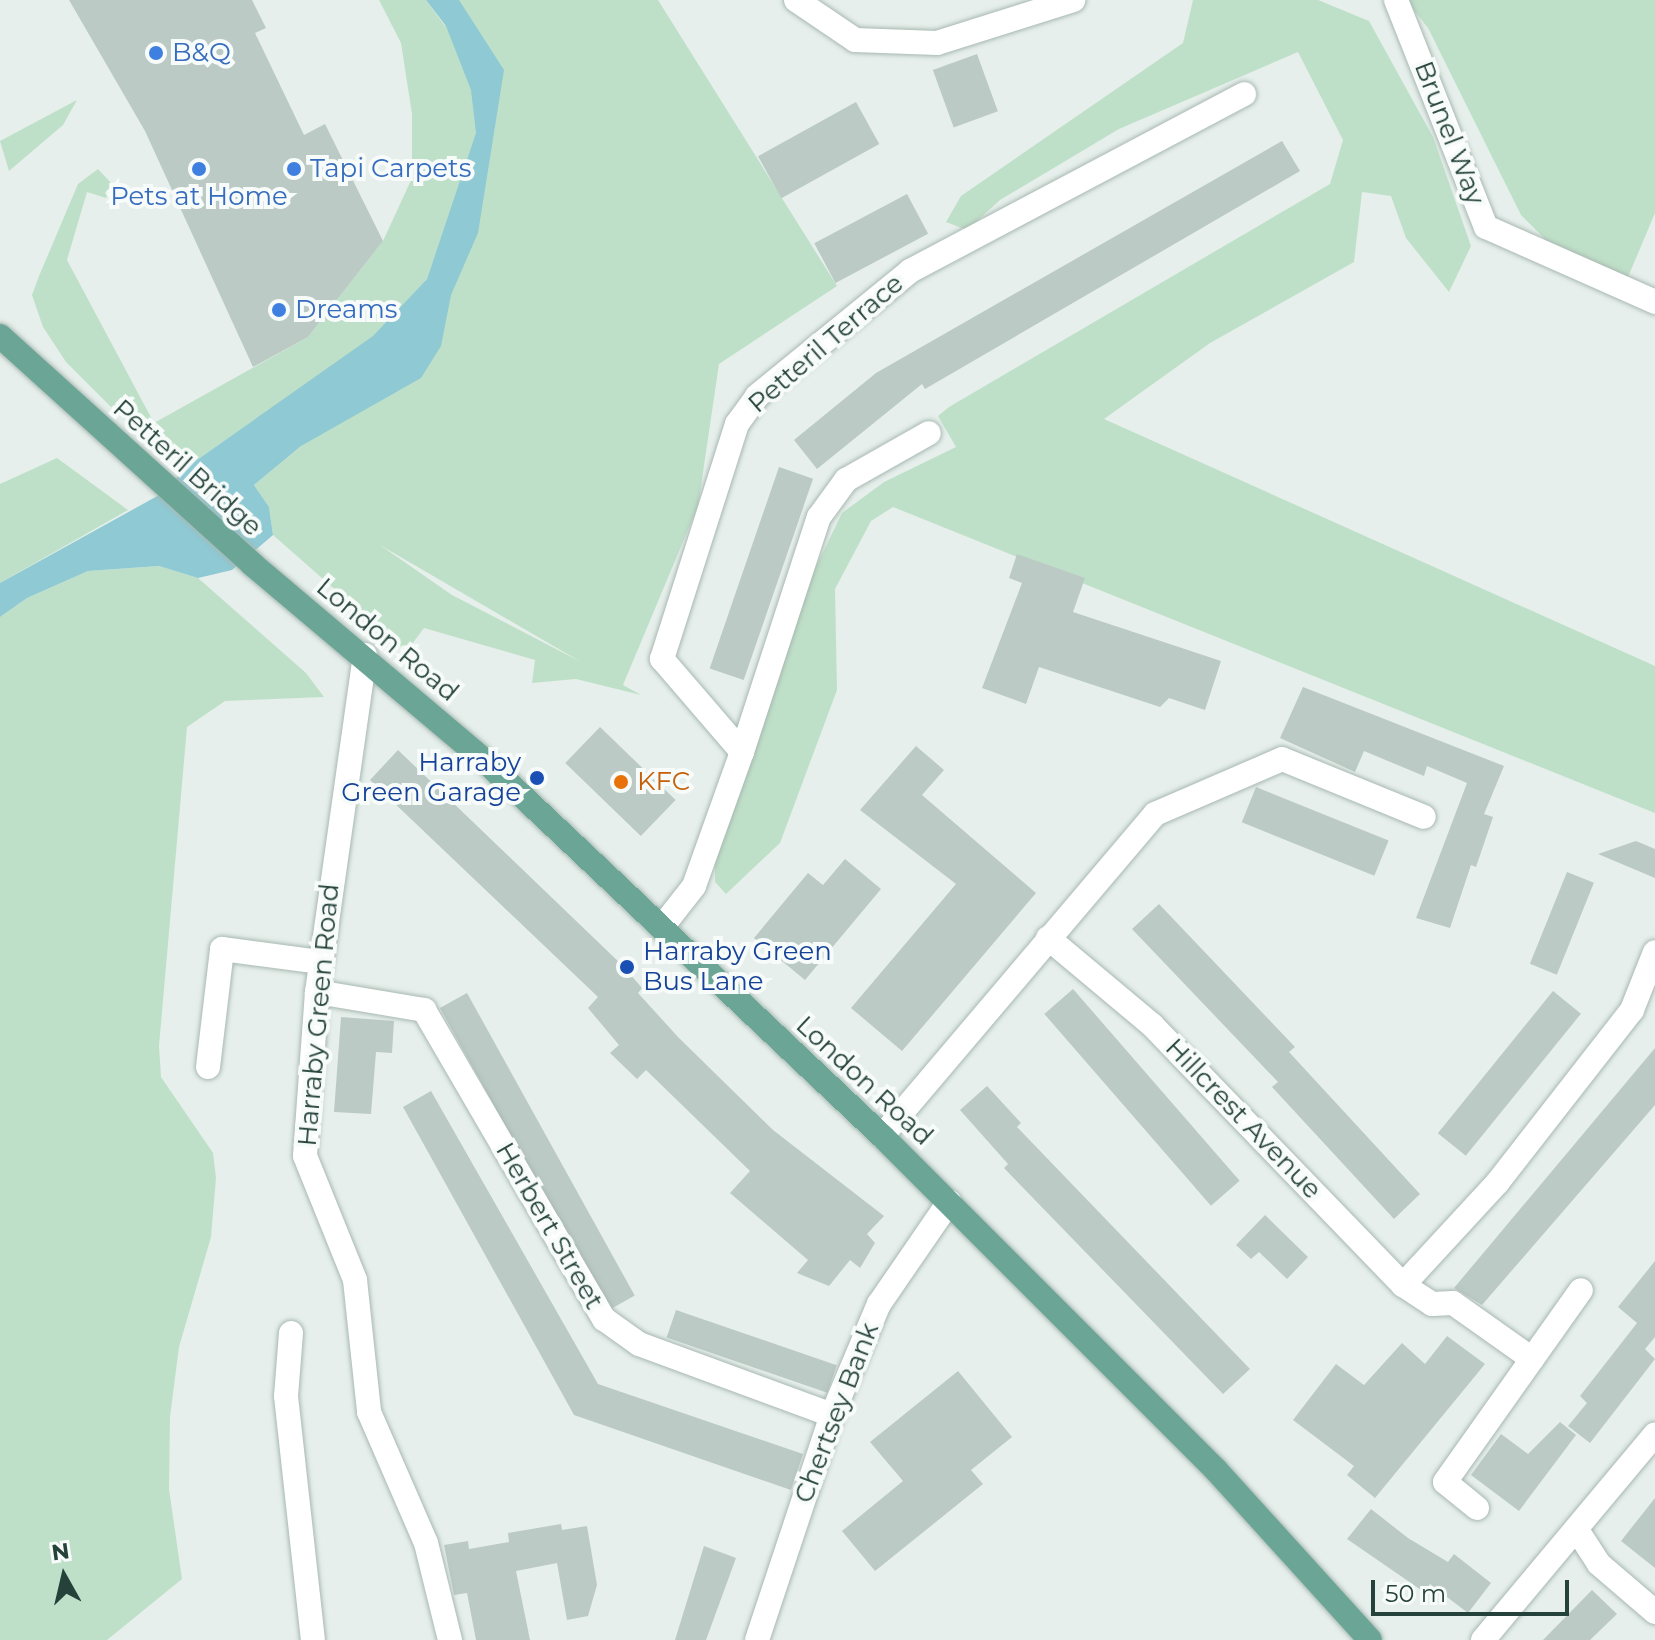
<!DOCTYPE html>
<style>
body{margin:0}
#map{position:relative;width:1655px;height:1640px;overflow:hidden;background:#e6efeb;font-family:Montserrat,sans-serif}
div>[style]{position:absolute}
.green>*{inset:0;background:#bfe0c8}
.water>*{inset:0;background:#8ec9d4}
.building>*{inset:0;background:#bbcac4;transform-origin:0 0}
.roads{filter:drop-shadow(0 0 2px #a8b8b2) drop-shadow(0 0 2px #a8b8b2)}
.minor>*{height:24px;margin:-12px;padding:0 12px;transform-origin:12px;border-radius:12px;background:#fff}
.primary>*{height:24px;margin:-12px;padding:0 12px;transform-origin:12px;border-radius:12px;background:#6aa596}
.dots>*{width:22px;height:22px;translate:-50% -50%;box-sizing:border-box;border:4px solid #f7fbf9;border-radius:50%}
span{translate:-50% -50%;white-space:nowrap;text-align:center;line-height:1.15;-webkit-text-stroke:8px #f7fbf9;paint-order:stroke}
.shop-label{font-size:26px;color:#366cbe}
.left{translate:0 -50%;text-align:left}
.street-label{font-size:26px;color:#24423a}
.transit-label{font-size:26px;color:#164399}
.right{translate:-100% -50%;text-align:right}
.food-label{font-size:26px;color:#c56008}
.north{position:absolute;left:24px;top:1536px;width:80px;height:80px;-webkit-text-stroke:6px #f7fbf9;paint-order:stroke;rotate:352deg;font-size:22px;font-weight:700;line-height:32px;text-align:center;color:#24423a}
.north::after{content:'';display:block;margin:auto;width:28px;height:36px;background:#24423a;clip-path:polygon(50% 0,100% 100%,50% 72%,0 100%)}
.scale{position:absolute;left:1371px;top:1580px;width:198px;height:36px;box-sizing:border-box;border:4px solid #24423a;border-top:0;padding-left:10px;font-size:24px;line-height:28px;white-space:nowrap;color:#24423a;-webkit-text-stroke:6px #f7fbf9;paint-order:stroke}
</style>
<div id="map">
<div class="green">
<div style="clip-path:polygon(evenodd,379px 0,426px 0,445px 26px,452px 0,658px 0,837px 286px,719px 364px,698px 506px,623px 685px,641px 695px,576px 679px,532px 683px,535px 660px,424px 628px,406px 652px,273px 535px,269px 507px,254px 485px,423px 345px,473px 146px,427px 279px,373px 337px,187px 467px,119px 415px,66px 362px,43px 327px,32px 295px,39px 276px,78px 184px,98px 169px,112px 184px,106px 198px,87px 192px,67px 260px,154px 423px,308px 337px,383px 241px,412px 178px,412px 114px,401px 43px,379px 0,380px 545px,581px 662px,452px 595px,380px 545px)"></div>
<div style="clip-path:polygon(1193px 0,1318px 0,1369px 21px,1433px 137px,1471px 246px,1449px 292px,1406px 238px,1391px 196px,1362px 192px,1354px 262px,1210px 343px,1104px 419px,1655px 666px,1655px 813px,893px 507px,871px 521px,835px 589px,837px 690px,780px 843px,726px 894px,715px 882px,716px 792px,732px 741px,842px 513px,884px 482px,956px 447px,938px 416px,949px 407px,1330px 184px,1343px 140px,1298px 52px,1119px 129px,1000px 200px,967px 230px,946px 222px,961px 196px,1183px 43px)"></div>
<div style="clip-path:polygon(1406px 0,1655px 0,1655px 213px,1628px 277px,1546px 240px,1521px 215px,1428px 28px)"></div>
<div style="clip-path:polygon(77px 100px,63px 125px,9px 171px,0 141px)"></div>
<div style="clip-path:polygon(57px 458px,128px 510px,0 583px,0 484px)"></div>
<div style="clip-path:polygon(159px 566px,198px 578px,306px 673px,324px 697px,225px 701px,187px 727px,159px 1046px,161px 1077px,213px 1153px,216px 1178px,211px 1237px,179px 1347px,170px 1417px,169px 1489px,182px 1579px,107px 1640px,0 1640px,0 617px,27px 598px,88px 571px)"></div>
</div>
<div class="water">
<div style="clip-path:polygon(426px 0,459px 0,504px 70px,478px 233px,451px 295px,441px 346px,421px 378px,301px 446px,254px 485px,269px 507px,273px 535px,232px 570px,198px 578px,159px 566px,88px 571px,27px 598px,0 617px,0 583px,161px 494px,187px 467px,373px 336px,427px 279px,476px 133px,471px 90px,446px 26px)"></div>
</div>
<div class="building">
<div style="clip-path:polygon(69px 0,252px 0,266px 28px,255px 33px,304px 135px,325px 124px,383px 241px,308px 337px,253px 367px,145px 131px)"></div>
<div style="left:977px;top:54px;width:61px;height:47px;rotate:70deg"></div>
<div style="left:856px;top:102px;width:48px;height:112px;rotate:61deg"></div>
<div style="clip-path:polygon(1282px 141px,1300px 171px,925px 389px,922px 384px,817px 469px,794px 440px,876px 373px)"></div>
<div style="left:907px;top:194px;width:45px;height:105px;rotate:62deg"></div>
<div style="left:779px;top:467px;width:36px;height:213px;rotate:19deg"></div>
<div style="clip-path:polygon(1017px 554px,1085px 578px,1073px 612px,1221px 661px,1205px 710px,1169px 698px,1160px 707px,1039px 667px,1026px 704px,982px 688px,1022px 583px,1009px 578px)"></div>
<div style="clip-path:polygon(1303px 687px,1504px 766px,1484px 814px,1493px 817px,1476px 867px,1471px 865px,1450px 928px,1416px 918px,1467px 783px,1427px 766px,1424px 776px,1364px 751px,1355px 772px,1280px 738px)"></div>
<div style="left:600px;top:727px;width:105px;height:50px;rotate:44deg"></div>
<div style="clip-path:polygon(916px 746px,944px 770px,922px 795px,1036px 893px,902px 1051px,851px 1008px,956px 884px,860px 810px)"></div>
<div style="clip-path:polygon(398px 750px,623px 966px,642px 988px,638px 993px,678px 1037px,773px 1130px,884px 1216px,867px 1234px,875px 1243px,860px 1268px,850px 1260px,829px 1286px,797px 1273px,808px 1260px,730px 1193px,750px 1171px,646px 1070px,637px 1079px,610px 1053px,619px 1045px,588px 1008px,598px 997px,370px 780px)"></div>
<div style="left:1256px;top:787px;width:143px;height:38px;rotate:22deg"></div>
<div style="clip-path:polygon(1636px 841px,1655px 849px,1655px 878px,1598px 854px)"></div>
<div style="clip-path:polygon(845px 859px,881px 889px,805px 980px,754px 938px,808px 873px,823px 885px)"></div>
<div style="left:1567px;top:872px;width:29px;height:99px;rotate:22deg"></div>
<div style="clip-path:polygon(1159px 904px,1295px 1047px,1289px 1052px,1420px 1194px,1394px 1219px,1272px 1087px,1278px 1082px,1132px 929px)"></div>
<div style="left:1073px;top:989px;width:254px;height:38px;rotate:49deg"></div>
<div style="left:1553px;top:991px;width:36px;height:183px;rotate:39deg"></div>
<div style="left:467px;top:993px;width:346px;height:31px;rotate:61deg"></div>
<div style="clip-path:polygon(341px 1017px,394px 1021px,392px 1053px,376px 1052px,371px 1114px,334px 1112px)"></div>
<div style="clip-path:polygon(1655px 1048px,1655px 1105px,1482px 1305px,1454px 1288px)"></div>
<div style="clip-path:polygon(987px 1086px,1021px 1123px,1017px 1127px,1250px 1369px,1223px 1394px,1004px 1168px,1008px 1164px,960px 1110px)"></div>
<div style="clip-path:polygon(431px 1091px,598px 1384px,803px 1454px,791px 1490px,574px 1415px,403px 1107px)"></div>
<div style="clip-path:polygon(1265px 1215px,1308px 1257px,1287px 1279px,1259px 1252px,1251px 1259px,1236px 1245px)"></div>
<div style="clip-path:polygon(1655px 1261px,1655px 1337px,1645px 1349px,1655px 1359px,1590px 1443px,1568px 1426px,1587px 1403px,1580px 1396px,1637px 1323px,1618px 1307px)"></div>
<div style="left:676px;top:1310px;width:170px;height:29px;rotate:19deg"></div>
<div style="clip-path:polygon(1447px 1336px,1485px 1364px,1375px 1498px,1347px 1475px,1354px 1466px,1293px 1420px,1336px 1364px,1364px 1385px,1402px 1343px,1425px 1364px)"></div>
<div style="clip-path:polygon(958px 1371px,1012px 1437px,971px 1470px,983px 1484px,875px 1571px,842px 1531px,903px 1481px,870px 1442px)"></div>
<div style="clip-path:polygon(1560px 1422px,1576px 1435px,1519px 1511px,1471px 1475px,1501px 1434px,1528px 1454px)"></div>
<div style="clip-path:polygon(1655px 1498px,1655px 1568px,1621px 1541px)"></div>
<div style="clip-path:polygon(1371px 1509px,1408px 1538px,1448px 1562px,1454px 1554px,1491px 1583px,1468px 1613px,1430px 1584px,1424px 1592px,1347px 1539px)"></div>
<div style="clip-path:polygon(561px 1524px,562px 1530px,587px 1526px,597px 1585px,588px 1616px,567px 1620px,557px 1563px,516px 1571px,530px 1640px,476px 1640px,467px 1593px,454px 1595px,444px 1545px,468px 1541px,469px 1549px,509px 1542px,508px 1533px)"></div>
<div style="clip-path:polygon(704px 1546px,736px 1558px,706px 1640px,675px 1640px)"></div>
<div style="clip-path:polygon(1592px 1590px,1617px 1614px,1590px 1640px,1543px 1640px)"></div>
</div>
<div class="roads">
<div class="minor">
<div style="left:796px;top:0;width:71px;rotate:34.1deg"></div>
<div style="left:855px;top:40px;width:82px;rotate:2.1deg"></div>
<div style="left:937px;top:43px;width:143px;rotate:-17.5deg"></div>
<div style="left:1396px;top:0;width:244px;rotate:68.4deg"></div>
<div style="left:1486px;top:227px;width:185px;rotate:23.9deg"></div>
<div style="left:365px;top:655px;width:340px;rotate:98.1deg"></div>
<div style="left:317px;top:992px;width:164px;rotate:94.2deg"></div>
<div style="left:305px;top:1156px;width:134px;rotate:68deg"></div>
<div style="left:355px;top:1280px;width:133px;rotate:83.9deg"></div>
<div style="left:369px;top:1412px;width:143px;rotate:66.5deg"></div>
<div style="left:426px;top:1543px;width:100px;rotate:76.1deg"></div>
<div style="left:742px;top:752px;width:247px;rotate:-71.9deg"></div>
<div style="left:819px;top:517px;width:46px;rotate:-53.9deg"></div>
<div style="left:846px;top:480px;width:95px;rotate:-29.5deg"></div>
<div style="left:662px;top:927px;width:52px;rotate:-52deg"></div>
<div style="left:694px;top:886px;width:142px;rotate:-70.3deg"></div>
<div style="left:742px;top:752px;width:123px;rotate:-130.7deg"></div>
<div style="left:662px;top:659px;width:247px;rotate:-72.3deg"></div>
<div style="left:737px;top:424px;width:34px;rotate:-54deg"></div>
<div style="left:757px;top:396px;width:198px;rotate:-39.2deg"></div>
<div style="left:910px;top:271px;width:378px;rotate:-27.9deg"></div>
<div style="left:1048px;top:938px;width:136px;rotate:39.9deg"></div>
<div style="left:1152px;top:1025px;width:361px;rotate:46deg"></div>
<div style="left:1403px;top:1285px;width:35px;rotate:33deg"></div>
<div style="left:1432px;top:1304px;width:21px;rotate:-3deg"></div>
<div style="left:1453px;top:1303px;width:97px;rotate:35.3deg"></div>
<div style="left:317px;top:992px;width:109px;rotate:9.5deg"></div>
<div style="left:424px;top:1010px;width:358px;rotate:59.8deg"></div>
<div style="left:604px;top:1319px;width:43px;rotate:35.5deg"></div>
<div style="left:639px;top:1344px;width:206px;rotate:20.2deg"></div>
<div style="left:208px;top:1067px;width:119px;rotate:-83.2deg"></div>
<div style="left:222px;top:949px;width:100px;rotate:7.5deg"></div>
<div style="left:882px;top:1136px;width:422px;rotate:-49.7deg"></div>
<div style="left:1155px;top:814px;width:138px;rotate:-23.4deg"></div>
<div style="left:1282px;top:759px;width:153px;rotate:22.2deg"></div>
<div style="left:1403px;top:1285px;width:140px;rotate:-47.3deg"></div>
<div style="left:1498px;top:1182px;width:218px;rotate:-52.1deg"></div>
<div style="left:1632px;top:1010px;width:62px;rotate:-68.4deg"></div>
<div style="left:291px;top:1333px;width:63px;rotate:94.5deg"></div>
<div style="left:286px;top:1396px;width:245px;rotate:83.7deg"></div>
<div style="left:1477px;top:1508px;width:41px;rotate:-140.9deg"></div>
<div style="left:1445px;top:1482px;width:235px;rotate:-54.7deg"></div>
<div style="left:1577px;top:1530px;width:40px;rotate:57.1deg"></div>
<div style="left:1599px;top:1564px;width:74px;rotate:40.6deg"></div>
<div style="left:757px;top:1640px;width:237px;rotate:-71.6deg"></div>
<div style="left:832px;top:1415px;width:121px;rotate:-67.1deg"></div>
<div style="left:879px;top:1304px;width:124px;rotate:-55.5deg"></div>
<div style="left:1483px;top:1640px;width:268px;rotate:-50.1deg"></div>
</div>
<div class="primary">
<div style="left:0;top:336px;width:340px;rotate:42.1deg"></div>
<div style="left:252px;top:564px;width:302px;rotate:40.2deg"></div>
<div style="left:483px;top:759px;width:549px;rotate:43.38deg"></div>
<div style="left:882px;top:1136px;width:472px;rotate:45deg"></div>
<div style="left:1216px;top:1470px;width:229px;rotate:47.8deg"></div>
</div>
</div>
<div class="dots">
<div style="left:156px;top:53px;background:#3f7fe0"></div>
<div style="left:199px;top:169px;background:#3f7fe0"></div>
<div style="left:294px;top:169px;background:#3f7fe0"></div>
<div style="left:279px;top:310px;background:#3f7fe0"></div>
<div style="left:537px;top:778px;background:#1a4fb4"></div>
<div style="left:621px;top:782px;background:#e8710a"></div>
<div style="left:627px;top:967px;background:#1a4fb4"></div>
</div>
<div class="shop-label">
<span class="left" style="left:172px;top:53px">B&amp;Q</span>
<span class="left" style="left:310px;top:169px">Tapi Carpets</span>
<span style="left:199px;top:197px">Pets at Home</span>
<span class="left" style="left:295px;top:310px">Dreams</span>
</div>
<div class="street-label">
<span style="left:1449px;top:133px;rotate:69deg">Brunel Way</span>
<span style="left:826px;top:344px;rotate:-41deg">Petteril Terrace</span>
<span style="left:187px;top:468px;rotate:42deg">Petteril Bridge</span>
<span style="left:387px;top:640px;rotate:40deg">London Road</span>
<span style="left:319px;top:1015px;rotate:-85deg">Harraby Green Road</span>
<span style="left:864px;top:1081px;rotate:43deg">London Road</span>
<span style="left:1243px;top:1119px;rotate:46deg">Hillcrest Avenue</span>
<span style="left:549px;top:1226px;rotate:60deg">Herbert Street</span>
<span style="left:837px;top:1413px;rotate:-69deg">Chertsey Bank</span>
</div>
<div class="transit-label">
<span class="right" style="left:521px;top:778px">Harraby<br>Green Garage</span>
<span class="left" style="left:643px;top:967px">Harraby Green<br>Bus Lane</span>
</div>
<div class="food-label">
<span class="left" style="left:637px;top:782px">KFC</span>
</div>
<div class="north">N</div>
<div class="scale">50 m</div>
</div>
